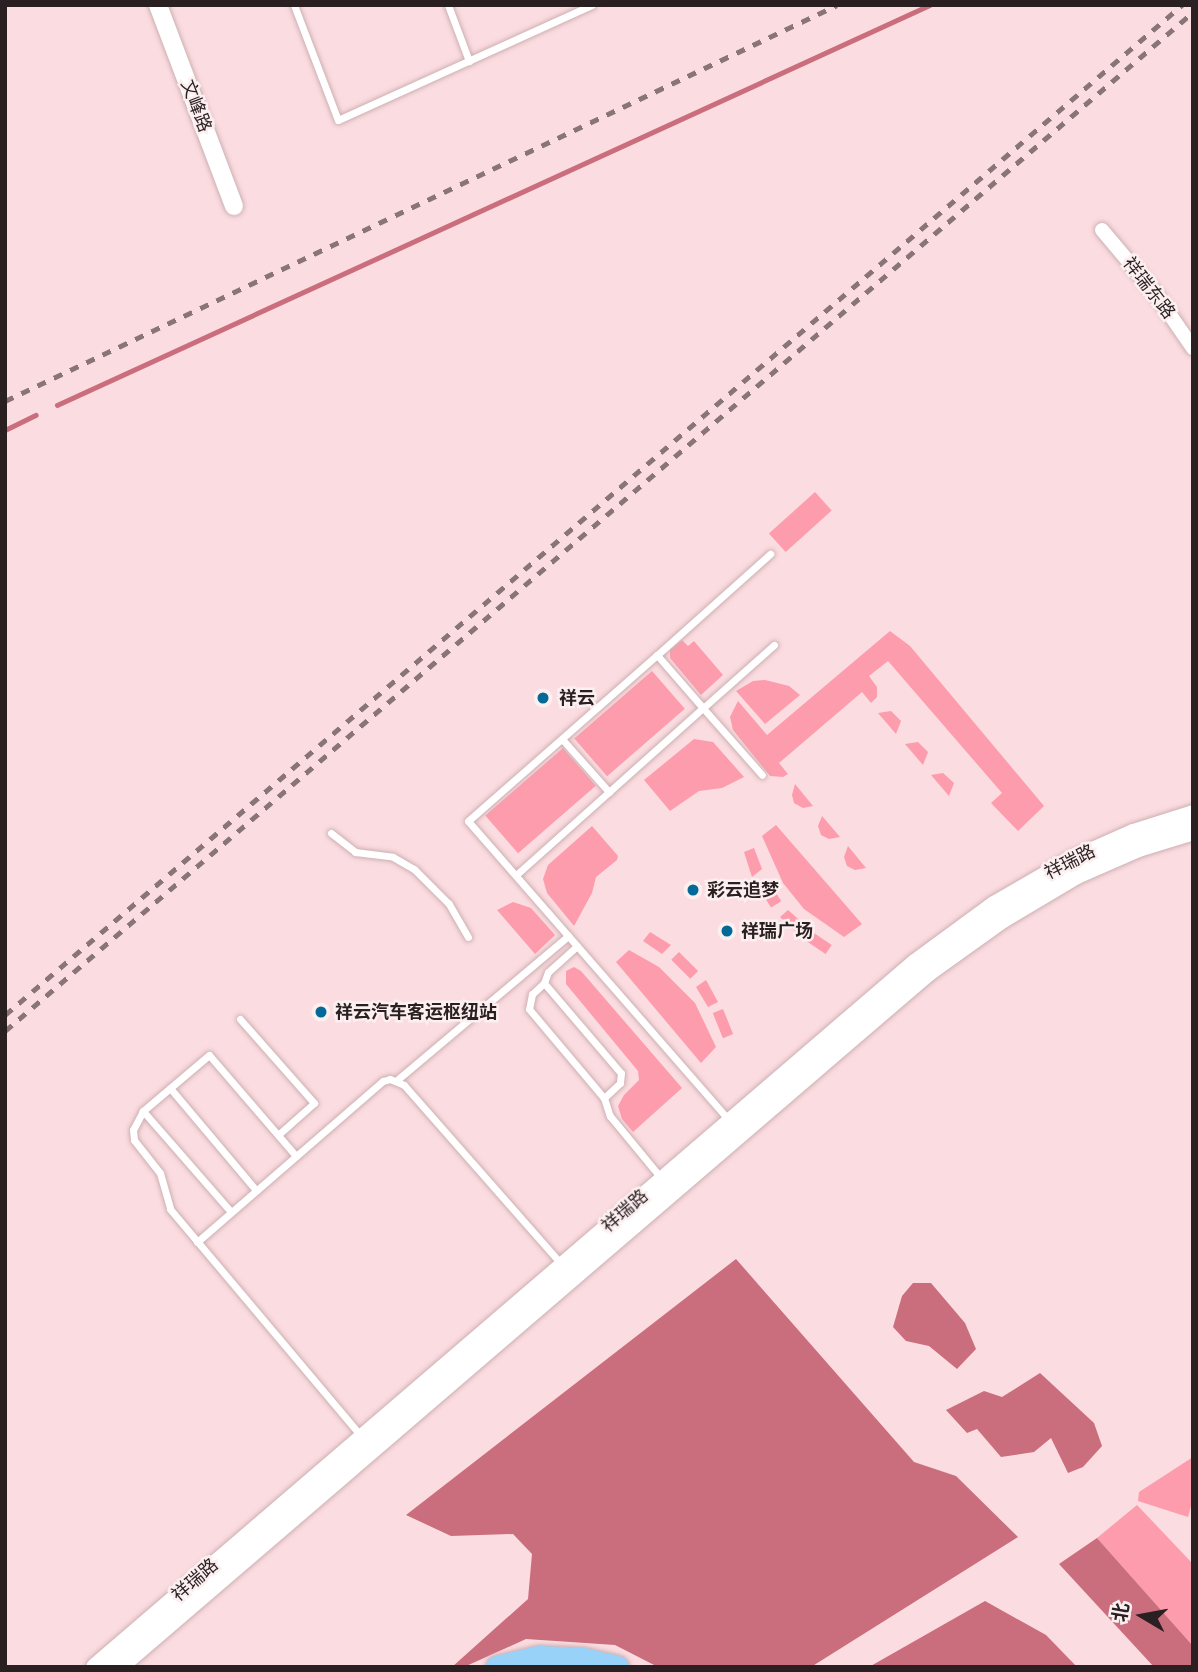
<!DOCTYPE html>
<meta charset="utf-8">
<style>
body{margin:0}
#map{position:relative;width:1198px;height:1672px;overflow:hidden;background:#fbdce0;font-family:Inter,"Noto Sans SC",sans-serif}
div>[style]{position:absolute}
.green>*{inset:0;background:#fd9cac;transform-origin:0 0}
.water>*{inset:0;background:#ca6d7d}
.stream>*{height:4.5px;margin:-2.25px;padding:0 2.25px;transform-origin:2.25px;border-radius:2.25px;background:#ca6d7d}
.roads{filter:drop-shadow(0 0 2px #cdb0b3) drop-shadow(0 0 2px #cdb0b3)}
.service>*{height:7px;margin:-3.5px;padding:0 3.5px;transform-origin:3.5px;border-radius:3.5px;background:#fff}
.minor>*{height:14px;margin:-7px;padding:0 7px;transform-origin:7px;border-radius:7px;background:#fff}
.tertiary>*{height:18px;margin:-9px;padding:0 9px;transform-origin:9px;border-radius:9px;background:#fff}
.secondary>*{height:19px;margin:-9.5px;padding:0 9.5px;transform-origin:9.5px;border-radius:9.5px;background:#fff}
.trunk>*{height:23px;margin:-11.5px;padding:0 11.5px;transform-origin:11.5px;border-radius:11.5px;background:#98d2f8}
.rail>*{height:4.5px;margin-top:-2.25px;transform-origin:0;background:repeating-linear-gradient(90deg,#897578 0 9px,transparent 0 18px)}
.dots>*{width:19px;height:19px;translate:-50% -50%;box-sizing:border-box;border:4px solid #fbeff0;border-radius:50%}
span{translate:-50% -50%;white-space:nowrap;text-align:center;line-height:1.15;-webkit-text-stroke:5px #fbeff0;paint-order:stroke}
.street-label{font-size:18px;color:#2a1f21}
.poi-label{font-size:18px;color:#2a1f21;font-weight:700}
.left{translate:0 -50%;text-align:left}
.frame{position:absolute;inset:0;border:7px solid #2a1f21;pointer-events:none}
.north{position:absolute;left:1107px;top:1581px;width:70px;height:70px;-webkit-text-stroke:5px #fbeff0;paint-order:stroke;rotate:280deg;font-size:19px;font-weight:700;line-height:28px;text-align:center;color:#2a1f21}
.north::after{content:'';display:block;margin:auto;width:24px;height:32px;background:#2a1f21;clip-path:polygon(50% 0,100% 100%,50% 72%,0 100%)}
</style>
<div id="map">
<div class="green">
<div style="left:815px;top:492px;width:25px;height:62px;rotate:48deg"></div>
<div style="clip-path:polygon(890px 631px,910px 646px,1044px 806px,1018px 831px,991px 803px,1002px 793px,888px 661px,869px 676px,877px 687px,877px 697px,871px 703px,862px 692px,779px 763px,788px 774px,783px 777px,770px 776px,733px 730px,730px 717px,738px 701px,767px 735px)"></div>
<div style="clip-path:polygon(682px 640px,688px 646px,694px 641px,723px 675px,701px 695px,670px 658px,670px 650px)"></div>
<div style="left:652px;top:671px;width:50px;height:103px;rotate:49deg"></div>
<div style="clip-path:polygon(765px 680px,789px 686px,800px 695px,765px 724px,736px 691px,753px 681px)"></div>
<div style="clip-path:polygon(891px 711px,901px 721px,896px 734px,878px 713px)"></div>
<div style="clip-path:polygon(694px 739px,713px 742px,744px 777px,722px 788px,699px 791px,670px 811px,644px 780px)"></div>
<div style="clip-path:polygon(918px 742px,928px 752px,923px 765px,905px 744px)"></div>
<div style="left:563px;top:748px;width:50px;height:103px;rotate:49deg"></div>
<div style="clip-path:polygon(943px 773px,954px 783px,949px 796px,931px 775px)"></div>
<div style="clip-path:polygon(795px 784px,813px 806px,803px 808px,794px 803px,792px 795px)"></div>
<div style="clip-path:polygon(822px 816px,840px 837px,829px 839px,821px 835px,818px 826px)"></div>
<div style="clip-path:polygon(776px 825px,862px 924px,844px 937px,804px 909px,783px 883px,762px 836px)"></div>
<div style="clip-path:polygon(592px 826px,618px 856px,617px 860px,596px 877px,592px 893px,574px 926px,547px 893px,543px 879px,548px 865px)"></div>
<div style="clip-path:polygon(848px 846px,866px 868px,855px 870px,847px 866px,844px 857px)"></div>
<div style="clip-path:polygon(754px 848px,762px 869px,752px 877px,744px 852px)"></div>
<div style="left:768px;top:880px;width:25px;height:12px;rotate:58deg"></div>
<div style="clip-path:polygon(513px 902px,531px 908px,555px 935px,535px 954px,497px 910px)"></div>
<div style="clip-path:polygon(788px 910px,805px 925px,798px 934px,780px 917px)"></div>
<div style="left:811px;top:931px;width:25px;height:11px;rotate:34deg"></div>
<div style="clip-path:polygon(650px 932px,671px 945px,662px 954px,643px 941px)"></div>
<div style="clip-path:polygon(629px 950px,659px 967px,695px 1003px,716px 1047px,701px 1063px,616px 962px)"></div>
<div style="left:679px;top:952px;width:27px;height:11px;rotate:45deg"></div>
<div style="clip-path:polygon(574px 967px,581px 971px,682px 1088px,633px 1132px,622px 1119px,618px 1106px,624px 1095px,639px 1080px,638px 1071px,566px 984px,566px 971px)"></div>
<div style="clip-path:polygon(706px 980px,718px 1002px,708px 1007px,696px 987px)"></div>
<div style="left:723px;top:1009px;width:27px;height:11px;rotate:68deg"></div>
<div style="clip-path:polygon(1193px 1457px,1193px 1499px,1188px 1517px,1138px 1501px,1139px 1492px)"></div>
<div style="clip-path:polygon(1137px 1505px,1193px 1564px,1193px 1646px,1097px 1538px)"></div>
</div>
<div class="water">
<div style="clip-path:polygon(736px 1259px,914px 1462px,956px 1476px,1018px 1537px,811px 1667px,658px 1667px,615px 1645px,526px 1639px,464px 1667px,452px 1667px,528px 1599px,532px 1554px,513px 1534px,451px 1536px,406px 1515px)"></div>
<div style="clip-path:polygon(913px 1283px,931px 1283px,965px 1323px,976px 1349px,957px 1369px,929px 1346px,906px 1341px,893px 1327px,902px 1296px)"></div>
<div style="clip-path:polygon(1040px 1373px,1094px 1423px,1102px 1446px,1083px 1467px,1068px 1473px,1051px 1438px,1034px 1452px,1001px 1457px,977px 1429px,967px 1433px,946px 1410px,984px 1391px,1002px 1397px)"></div>
<div style="clip-path:polygon(1097px 1538px,1193px 1646px,1193px 1667px,1154px 1667px,1059px 1564px)"></div>
<div style="clip-path:polygon(985px 1601px,1046px 1635px,1077px 1667px,869px 1667px)"></div>
</div>
<div class="stream">
<div style="left:57px;top:405px;width:960px;rotate:-24.62deg"></div>
<div style="left:5px;top:430px;width:34px;rotate:-26deg"></div>
</div>
<div class="roads">
<div class="service">
<div style="left:294px;top:5px;width:123px;rotate:69.1deg"></div>
<div style="left:338px;top:120px;width:279px;rotate:-24.4deg"></div>
<div style="left:448px;top:5px;width:60px;rotate:69.4deg"></div>
<div style="left:657px;top:655px;width:152px;rotate:-41.8deg"></div>
<div style="left:562px;top:739px;width:71px;rotate:48.4deg"></div>
<div style="left:331px;top:833px;width:31px;rotate:38deg"></div>
<div style="left:355px;top:852px;width:38px;rotate:7deg"></div>
<div style="left:393px;top:857px;width:24px;rotate:30deg"></div>
<div style="left:414px;top:869px;width:49px;rotate:45deg"></div>
<div style="left:449px;top:904px;width:38px;rotate:60deg"></div>
<div style="left:516px;top:875px;width:251px;rotate:-41.8deg"></div>
<div style="left:703px;top:708px;width:89px;rotate:48.6deg"></div>
<div style="left:577px;top:946px;width:39px;rotate:138deg"></div>
<div style="left:548px;top:972px;width:12px;rotate:110deg"></div>
<div style="left:544px;top:983px;width:16px;rotate:137deg"></div>
<div style="left:532px;top:994px;width:15px;rotate:101deg"></div>
<div style="left:529px;top:1009px;width:116px;rotate:49.9deg"></div>
<div style="left:604px;top:1098px;width:19px;rotate:72deg"></div>
<div style="left:610px;top:1116px;width:82px;rotate:50.5deg"></div>
<div style="left:544px;top:983px;width:118px;rotate:49.5deg"></div>
<div style="left:621px;top:1073px;width:10px;rotate:96deg"></div>
<div style="left:620px;top:1083px;width:22px;rotate:137deg"></div>
<div style="left:240px;top:1019px;width:112px;rotate:48.6deg"></div>
<div style="left:314px;top:1103px;width:48px;rotate:138.4deg"></div>
<div style="left:397px;top:1080px;width:224px;rotate:-40.1deg"></div>
<div style="left:170px;top:1088px;width:133px;rotate:49.9deg"></div>
<div style="left:143px;top:1111px;width:134px;rotate:48.9deg"></div>
<div style="left:728px;top:1119px;width:395px;rotate:-131.1deg"></div>
<div style="left:468px;top:821px;width:252px;rotate:-41.3deg"></div>
<div style="left:657px;top:655px;width:70px;rotate:49deg"></div>
<div style="left:703px;top:708px;width:95px;rotate:-41.6deg"></div>
<div style="left:296px;top:1156px;width:133px;rotate:-130.7deg"></div>
<div style="left:209px;top:1055px;width:87px;rotate:139.7deg"></div>
<div style="left:143px;top:1111px;width:21px;rotate:118deg"></div>
<div style="left:133px;top:1130px;width:10px;rotate:84deg"></div>
<div style="left:134px;top:1140px;width:42px;rotate:51.8deg"></div>
<div style="left:160px;top:1173px;width:37px;rotate:74deg"></div>
<div style="left:170px;top:1209px;width:297px;rotate:49.9deg"></div>
<div style="left:197px;top:1242px;width:246px;rotate:-40.9deg"></div>
<div style="left:383px;top:1081px;width:7px;rotate:-16deg"></div>
<div style="left:390px;top:1079px;width:15px;rotate:23deg"></div>
<div style="left:404px;top:1085px;width:238px;rotate:48.7deg"></div>
</div>
<div class="minor">
<div style="left:1102px;top:230px;width:82px;rotate:49.9deg"></div>
<div style="left:1155px;top:293px;width:67px;rotate:55.4deg"></div>
</div>
<div class="tertiary">
<div style="left:158px;top:5px;width:215px;rotate:69.3deg"></div>
</div>
<div class="secondary">
<div style="left:95px;top:1667px;width:1081px;rotate:-40.65deg"></div>
<div style="left:915px;top:963px;width:98px;rotate:-36.3deg"></div>
<div style="left:994px;top:905px;width:88px;rotate:-30.1deg"></div>
<div style="left:1070px;top:861px;width:69px;rotate:-24deg"></div>
<div style="left:1133px;top:833px;width:63px;rotate:-17.6deg"></div>
<div style="left:117px;top:1667px;width:1069px;rotate:-40.64deg"></div>
<div style="left:928px;top:971px;width:91px;rotate:-35.6deg"></div>
<div style="left:1002px;top:918px;width:86px;rotate:-30.7deg"></div>
<div style="left:1076px;top:874px;width:68px;rotate:-23.5deg"></div>
<div style="left:1138px;top:847px;width:58px;rotate:-17.2deg"></div>
</div>
<div class="trunk">
<div style="left:497px;top:1667px;width:43px;rotate:-13.4deg"></div>
<div style="left:539px;top:1657px;width:44px;rotate:2.6deg"></div>
<div style="left:583px;top:1659px;width:35px;rotate:13deg"></div>
</div>
</div>
<div class="rail">
<div style="left:5px;top:401px;width:921px;rotate:-25.45deg"></div>
<div style="left:5px;top:1015px;width:1551px;rotate:-40.63deg"></div>
<div style="left:5px;top:1031px;width:1565px;rotate:-40.62deg"></div>
</div>
<div class="dots">
<div style="left:543px;top:698px;background:#046997"></div>
<div style="left:693px;top:890px;background:#046997"></div>
<div style="left:727px;top:931px;background:#046997"></div>
<div style="left:321px;top:1012px;background:#046997"></div>
</div>
<div class="street-label">
<span style="left:196px;top:106px;rotate:69deg">文峰路</span>
<span style="left:1149px;top:288px;rotate:52deg">祥瑞东路</span>
<span style="left:1070px;top:862px;rotate:-27deg">祥瑞路</span>
<span style="left:625px;top:1211px;rotate:-41deg">祥瑞路</span>
<span style="left:195px;top:1580px;rotate:-41deg">祥瑞路</span>
</div>
<div class="poi-label">
<span class="left" style="left:559px;top:698px">祥云</span>
<span class="left" style="left:707px;top:890px">彩云追梦</span>
<span class="left" style="left:741px;top:931px">祥瑞广场</span>
<span class="left" style="left:335px;top:1012px">祥云汽车客运枢纽站</span>
</div>
<div class="frame"></div>
<div class="north">北</div>
</div>
